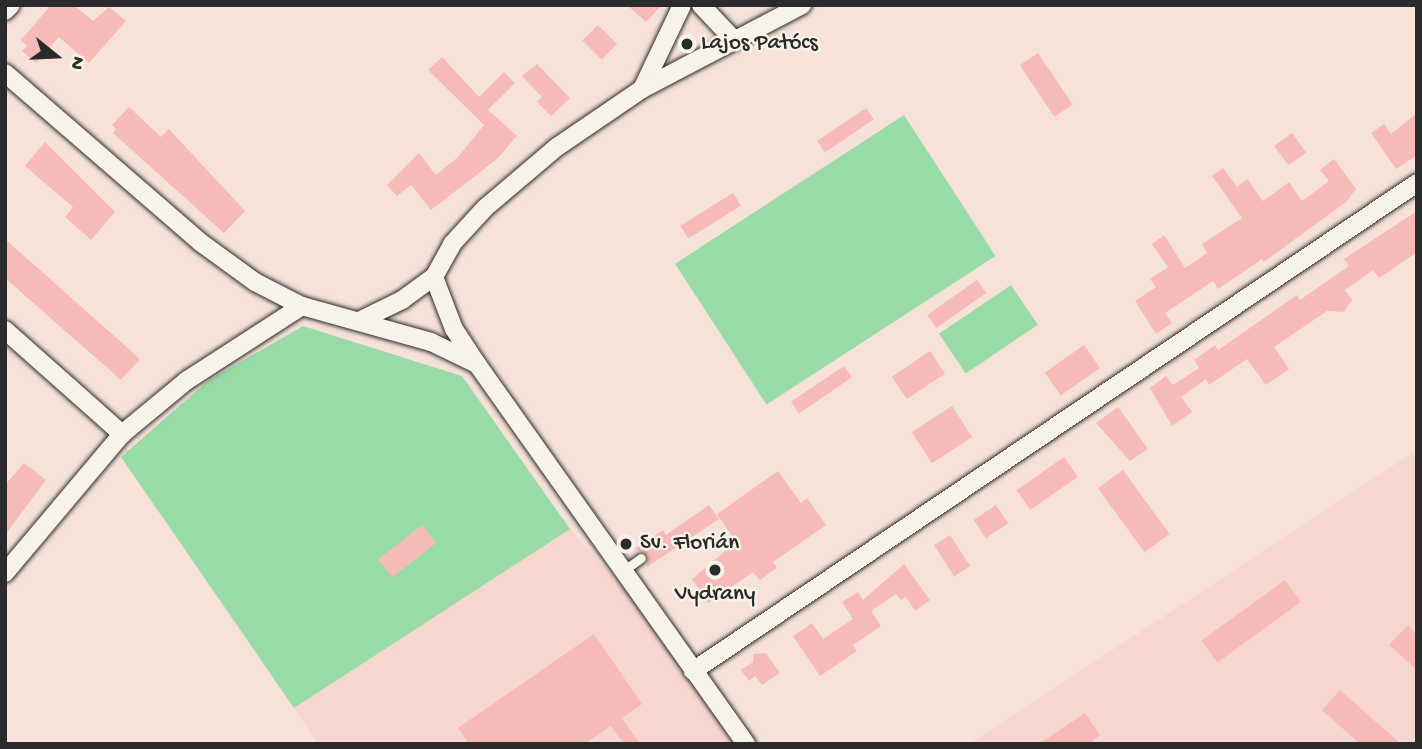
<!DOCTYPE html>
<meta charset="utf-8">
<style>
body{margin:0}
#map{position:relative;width:1422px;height:749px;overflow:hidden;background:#f7e2da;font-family:"Gochi Hand",sans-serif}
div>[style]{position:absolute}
.built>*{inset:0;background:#f7d6d0}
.green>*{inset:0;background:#99dba6;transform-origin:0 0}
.building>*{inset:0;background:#f6bab8;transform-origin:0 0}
.roads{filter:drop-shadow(0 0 2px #2b2b2b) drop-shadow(0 0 2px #2b2b2b)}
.service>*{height:9px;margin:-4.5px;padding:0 4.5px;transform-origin:4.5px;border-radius:4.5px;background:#f7f3e8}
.minor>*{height:18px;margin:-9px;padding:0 9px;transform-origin:9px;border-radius:9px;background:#f7f3e8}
.dots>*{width:19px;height:19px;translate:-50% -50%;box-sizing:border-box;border:4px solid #f7f3e8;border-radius:50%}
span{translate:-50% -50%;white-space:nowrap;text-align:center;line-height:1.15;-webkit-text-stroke:5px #f7f3e8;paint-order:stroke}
.poi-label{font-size:23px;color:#2b2b2b}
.left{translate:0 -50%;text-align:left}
.frame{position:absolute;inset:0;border:7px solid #2b2b2b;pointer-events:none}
.north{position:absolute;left:21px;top:21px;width:70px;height:70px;-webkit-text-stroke:5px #f7f3e8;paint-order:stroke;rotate:108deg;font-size:19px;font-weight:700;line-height:28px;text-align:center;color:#2b2b2b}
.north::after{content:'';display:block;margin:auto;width:24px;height:32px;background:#2b2b2b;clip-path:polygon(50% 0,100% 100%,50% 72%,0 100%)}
</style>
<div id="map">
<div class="built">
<div style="clip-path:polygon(1417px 450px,1417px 744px,969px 744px)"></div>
<div style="clip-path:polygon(570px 529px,762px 744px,318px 744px,294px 708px)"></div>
</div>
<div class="green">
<div style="left:904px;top:115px;width:168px;height:273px;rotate:57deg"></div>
<div style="left:1011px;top:285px;width:48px;height:87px;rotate:56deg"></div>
<div style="clip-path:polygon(303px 326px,462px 376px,570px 529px,294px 708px,121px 457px,209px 380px)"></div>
</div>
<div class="building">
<div style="clip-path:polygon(51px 5px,74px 5px,93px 21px,109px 7px,126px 21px,89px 63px,59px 37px,36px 63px,22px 51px,27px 46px,21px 40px)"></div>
<div style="clip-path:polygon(627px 5px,662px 5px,646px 22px)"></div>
<div style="left:598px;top:25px;width:27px;height:22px;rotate:45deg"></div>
<div style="left:1038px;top:53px;width:62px;height:22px;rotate:56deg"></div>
<div style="clip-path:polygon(442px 57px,479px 97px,504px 72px,515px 83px,488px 110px,517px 136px,497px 159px,431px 210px,411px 185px,397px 196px,387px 185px,419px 153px,436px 175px,458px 157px,484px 125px,428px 70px)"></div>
<div style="clip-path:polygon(537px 64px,570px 98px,551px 116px,537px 102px,542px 97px,522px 76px)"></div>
<div style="clip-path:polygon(129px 107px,161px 137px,169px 129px,245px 211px,224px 233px,113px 133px,116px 129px,112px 125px)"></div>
<div style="left:866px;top:108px;width:14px;height:59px;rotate:56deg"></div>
<div style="clip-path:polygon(1417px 113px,1417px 155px,1396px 169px,1371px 133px,1384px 124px,1391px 134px)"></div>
<div style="left:1292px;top:133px;width:24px;height:22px;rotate:54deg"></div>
<div style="clip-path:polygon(45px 142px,115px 212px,91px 240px,65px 217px,73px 207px,25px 166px)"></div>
<div style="clip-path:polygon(1334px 159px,1356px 189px,1346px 202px,1264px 262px,1262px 259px,1218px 289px,1213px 281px,1165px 313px,1172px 323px,1156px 334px,1135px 301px,1156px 287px,1150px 279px,1168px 267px,1152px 244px,1164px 235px,1185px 268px,1207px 253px,1202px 244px,1242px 218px,1212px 176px,1223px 168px,1237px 187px,1247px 179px,1263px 201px,1289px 182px,1302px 201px,1329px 181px,1320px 170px)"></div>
<div style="left:733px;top:193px;width:15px;height:62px;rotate:58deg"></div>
<div style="clip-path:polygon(1417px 211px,1417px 252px,1379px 278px,1373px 270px,1345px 290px,1352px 300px,1344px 312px,1327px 311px,1274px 347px,1289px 369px,1266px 385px,1247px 359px,1209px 385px,1206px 379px,1181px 397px,1192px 412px,1172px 426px,1150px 388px,1166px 376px,1173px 385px,1199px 368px,1194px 360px,1215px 345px,1218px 350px,1297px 295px,1300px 300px,1349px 266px,1344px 259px)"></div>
<div style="clip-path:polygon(5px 239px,140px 359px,121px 380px,5px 278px)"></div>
<div style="left:977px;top:280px;width:16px;height:61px;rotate:55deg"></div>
<div style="left:1084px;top:345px;width:28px;height:48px;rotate:55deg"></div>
<div style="left:930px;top:351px;width:27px;height:46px;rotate:56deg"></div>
<div style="left:844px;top:366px;width:14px;height:64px;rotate:56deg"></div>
<div style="left:952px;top:406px;width:37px;height:48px;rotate:57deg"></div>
<div style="clip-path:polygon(1118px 407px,1148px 449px,1130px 461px,1096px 423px)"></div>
<div style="left:1064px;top:457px;width:24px;height:58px;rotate:55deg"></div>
<div style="clip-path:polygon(24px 463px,46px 480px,5px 535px,5px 485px)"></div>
<div style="left:1123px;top:470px;width:79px;height:31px;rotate:54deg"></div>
<div style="clip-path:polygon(778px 471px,801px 503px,807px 498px,826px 525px,773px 562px,777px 568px,760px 580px,753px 572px,708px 603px,692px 579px,736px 542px,717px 514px)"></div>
<div style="clip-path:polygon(709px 505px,719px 519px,647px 567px,647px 555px,635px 549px,663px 530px,666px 535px)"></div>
<div style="left:996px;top:505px;width:22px;height:27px;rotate:56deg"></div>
<div style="left:422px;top:525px;width:23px;height:56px;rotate:52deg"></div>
<div style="left:950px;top:535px;width:37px;height:19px;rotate:57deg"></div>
<div style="clip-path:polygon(904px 564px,930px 600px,915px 611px,906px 597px,901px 600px,896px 594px,871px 611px,881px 626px,853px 645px,857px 651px,820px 676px,793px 636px,812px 623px,823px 639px,853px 619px,842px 602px,858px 592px,863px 600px)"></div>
<div style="left:1285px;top:580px;width:27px;height:103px;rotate:54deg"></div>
<div style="clip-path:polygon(1408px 625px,1417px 634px,1417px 670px,1389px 645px)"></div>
<div style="clip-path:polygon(594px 634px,642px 704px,622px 718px,640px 744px,624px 744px,611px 726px,584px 744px,469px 744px,458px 728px)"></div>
<div style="clip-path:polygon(766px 653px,780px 673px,762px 685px,755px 676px,749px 681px,741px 670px,753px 662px,753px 654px)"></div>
<div style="clip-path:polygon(1340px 690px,1401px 744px,1360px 744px,1322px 710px)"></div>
<div style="clip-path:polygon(1085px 713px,1100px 735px,1088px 744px,1039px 744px)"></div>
</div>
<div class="roads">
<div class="service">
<div style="left:623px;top:571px;width:22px;rotate:-36deg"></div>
</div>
<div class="minor">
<div style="left:701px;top:5px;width:47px;rotate:46.7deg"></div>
<div style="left:5px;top:11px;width:8px;rotate:-45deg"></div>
<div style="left:5px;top:73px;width:258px;rotate:40.9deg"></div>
<div style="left:200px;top:242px;width:68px;rotate:36deg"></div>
<div style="left:255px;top:282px;width:53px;rotate:27.1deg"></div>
<div style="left:302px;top:306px;width:134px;rotate:15.6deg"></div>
<div style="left:431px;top:342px;width:51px;rotate:25.6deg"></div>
<div style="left:477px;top:364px;width:466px;rotate:54.7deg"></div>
<div style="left:642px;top:89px;width:93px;rotate:-64.5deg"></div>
<div style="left:434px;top:277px;width:56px;rotate:69deg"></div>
<div style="left:454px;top:329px;width:42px;rotate:56.7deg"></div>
<div style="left:361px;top:320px;width:46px;rotate:-26deg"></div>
<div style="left:402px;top:300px;width:39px;rotate:-36deg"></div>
<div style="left:434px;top:277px;width:38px;rotate:-61deg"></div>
<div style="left:452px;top:244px;width:49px;rotate:-47.5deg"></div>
<div style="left:485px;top:208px;width:94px;rotate:-40.3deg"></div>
<div style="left:557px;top:147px;width:103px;rotate:-34.3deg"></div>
<div style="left:642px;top:89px;width:181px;rotate:-27.7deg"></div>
<div style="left:5px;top:330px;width:157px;rotate:41.6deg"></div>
<div style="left:5px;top:573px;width:182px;rotate:-49.9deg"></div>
<div style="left:122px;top:434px;width:83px;rotate:-39.6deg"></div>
<div style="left:186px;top:381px;width:138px;rotate:-32.9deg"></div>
<div style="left:693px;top:671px;width:873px;rotate:-33.98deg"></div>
</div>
</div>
<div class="dots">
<div style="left:687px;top:44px;background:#2b2b2b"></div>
<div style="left:626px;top:544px;background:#2b2b2b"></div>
<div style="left:715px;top:570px;background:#2b2b2b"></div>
</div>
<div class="poi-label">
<span class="left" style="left:701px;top:44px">Lajos Patócs</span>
<span class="left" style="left:640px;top:544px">Sv. Florián</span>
<span style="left:715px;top:595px">Vydrany</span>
</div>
<div class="frame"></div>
<div class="north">N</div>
</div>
